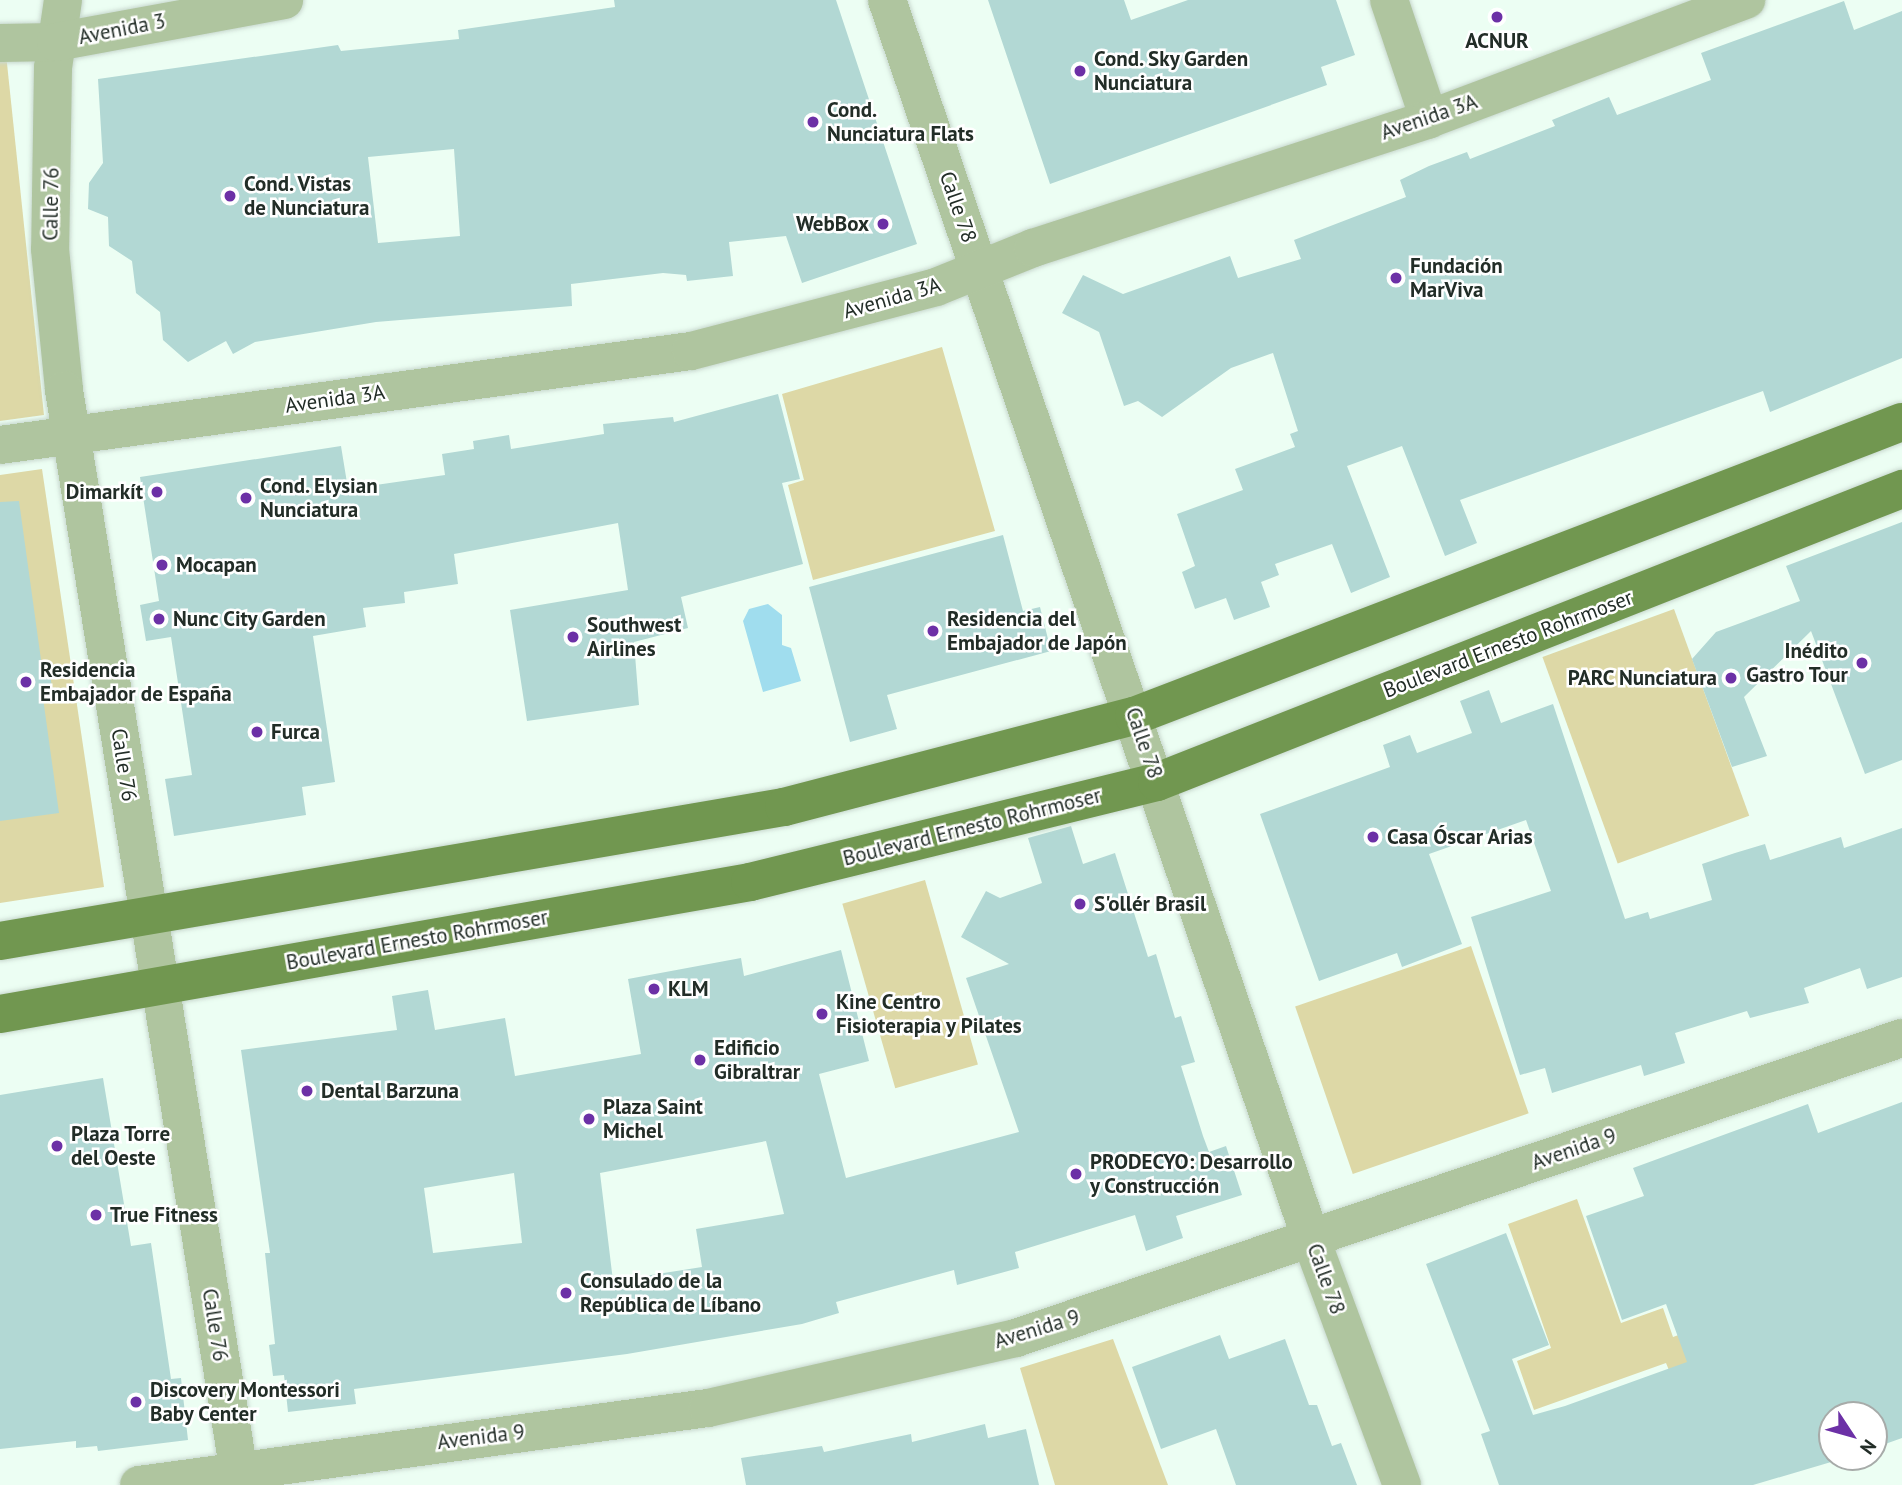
<!DOCTYPE html>
<meta charset="utf-8">
<style>
body{margin:0}
#map{position:relative;width:1902px;height:1485px;overflow:hidden;background:#ecfef3;font-family:"PT Sans",sans-serif}
div>[style]{position:absolute}
.green>*{inset:0;background:#ddd8a6;transform-origin:0 0}
.water>*{inset:0;background:#a0ddee}
.building>*{inset:0;background:#b2d8d4}
.roads{filter:drop-shadow(0 0 2px #c8d8ce) drop-shadow(0 0 2px #c8d8ce)}
.minor>*{height:38px;margin:-19px;padding:0 19px;transform-origin:19px;border-radius:19px;background:#afc59f}
.major>*{height:38px;margin:-19px;padding:0 19px;transform-origin:19px;border-radius:19px;background:#719750}
.dots>*{width:19px;height:19px;translate:-50% -50%;box-sizing:border-box;border:4px solid #fff;border-radius:50%}
span{translate:-50% -50%;white-space:nowrap;text-align:center;line-height:1.15;-webkit-text-stroke:5px #fff;paint-order:stroke}
.street-label{font-size:21px;color:#222d27}
.poi-label{font-size:21px;color:#222d27;font-weight:700}
.left{translate:0 -50%;text-align:left}
.right{translate:-100% -50%;text-align:right}
.north{position:absolute;left:1818px;top:1401px;width:70px;height:70px;box-sizing:border-box;background:#fff;border:2px solid #a7aba9;border-radius:50%;rotate:126deg;font-size:19px;font-weight:700;line-height:28px;text-align:center;color:#222d27}
.north::after{content:'';display:block;margin:auto;width:24px;height:32px;background:#6c30a6;clip-path:polygon(50% 0,100% 100%,50% 72%,0 100%)}
</style>
<div id="map">
<div class="green">
<div style="clip-path:polygon(0 53px,6px 54px,44px 415px,0 421px)"></div>
<div style="clip-path:polygon(942px 347px,995px 531px,813px 580px,788px 485px,804px 480px,782px 394px)"></div>
<div style="clip-path:polygon(42px 469px,104px 887px,0 903px,0 475px)"></div>
<div style="left:1674px;top:609px;width:220px;height:140px;rotate:70deg"></div>
<div style="left:925px;top:880px;width:192px;height:86px;rotate:74deg"></div>
<div style="left:1471px;top:946px;width:177px;height:186px;rotate:71deg"></div>
<div style="clip-path:polygon(1577px 1199px,1621px 1323px,1663px 1308px,1673px 1337px,1712px 1323px,1719px 1341px,1673px 1380px,1666px 1363px,1534px 1410px,1517px 1361px,1551px 1348px,1508px 1224px)"></div>
<div style="clip-path:polygon(1113px 1339px,1168px 1485px,1055px 1485px,1020px 1368px)"></div>
</div>
<div class="water">
<div style="clip-path:polygon(768px 604px,782px 615px,782px 645px,791px 648px,801px 681px,763px 692px,743px 621px,749px 609px)"></div>
</div>
<div class="building">
<div style="clip-path:polygon(evenodd,614px 0,836px 0,917px 244px,802px 283px,786px 236px,729px 242px,733px 276px,687px 281px,686px 275px,663px 273px,571px 284px,572px 306px,376px 322px,255px 342px,233px 354px,226px 341px,188px 362px,163px 340px,160px 312px,136px 293px,132px 261px,109px 246px,108px 217px,88px 209px,89px 183px,103px 163px,98px 79px,338px 45px,341px 51px,459px 39px,458px 30px,615px 7px,614px 0,454px 149px,460px 236px,378px 243px,368px 157px,454px 149px)"></div>
<div style="clip-path:polygon(988px 0,1124px 0,1131px 20px,1188px 0,1336px 0,1355px 55px,1321px 67px,1327px 85px,1050px 184px)"></div>
<div style="clip-path:polygon(1844px 1px,1854px 30px,1902px 11px,1902px 358px,1770px 412px,1763px 391px,1460px 500px,1477px 543px,1445px 556px,1402px 446px,1347px 466px,1390px 577px,1351px 593px,1332px 544px,1275px 564px,1279px 575px,1261px 582px,1270px 607px,1234px 620px,1226px 598px,1195px 609px,1182px 572px,1195px 566px,1177px 514px,1243px 490px,1235px 469px,1295px 447px,1290px 434px,1298px 431px,1273px 353px,1231px 368px,1162px 417px,1138px 401px,1124px 406px,1099px 332px,1062px 313px,1083px 275px,1123px 294px,1230px 256px,1238px 278px,1301px 259px,1294px 240px,1406px 197px,1400px 180px,1429px 166px,1467px 152px,1470px 159px,1555px 126px,1552px 120px,1609px 97px,1617px 115px,1711px 80px,1701px 53px)"></div>
<div style="clip-path:polygon(778px 394px,800px 479px,782px 483px,803px 564px,681px 597px,688px 628px,634px 642px,639px 705px,527px 721px,510px 610px,628px 590px,618px 523px,454px 554px,458px 584px,404px 592px,405px 603px,363px 608px,366px 627px,313px 636px,335px 782px,302px 787px,306px 815px,174px 836px,165px 779px,192px 775px,171px 637px,146px 641px,140px 605px,159px 601px,140px 477px,341px 446px,348px 489px,445px 475px,442px 454px,474px 449px,473px 441px,509px 435px,511px 449px,604px 434px,603px 424px,673px 417px,674px 422px)"></div>
<div style="clip-path:polygon(19px 501px,42px 667px,49px 665px,53px 696px,43px 698px,59px 813px,0 821px,0 502px)"></div>
<div style="clip-path:polygon(1902px 522px,1902px 760px,1865px 774px,1811px 631px,1744px 697px,1767px 756px,1732px 767px,1692px 659px,1716px 632px,1800px 601px,1786px 566px)"></div>
<div style="clip-path:polygon(1003px 535px,1023px 611px,1040px 607px,1051px 651px,887px 695px,897px 729px,850px 742px,809px 587px)"></div>
<div style="clip-path:polygon(1489px 690px,1501px 723px,1553px 704px,1625px 919px,1648px 912px,1650px 919px,1712px 900px,1702px 864px,1735px 853px,1765px 844px,1770px 860px,1841px 837px,1844px 848px,1902px 828px,1902px 977px,1867px 989px,1860px 968px,1804px 988px,1809px 1003px,1750px 1018px,1747px 1011px,1675px 1033px,1685px 1063px,1644px 1076px,1641px 1065px,1552px 1093px,1545px 1068px,1520px 1075px,1471px 917px,1551px 891px,1526px 820px,1429px 854px,1462px 944px,1402px 967px,1397px 953px,1319px 981px,1260px 814px,1390px 767px,1383px 745px,1410px 735px,1417px 753px,1472px 733px,1460px 701px)"></div>
<div style="clip-path:polygon(evenodd,1071px 826px,1083px 864px,1115px 853px,1148px 957px,1156px 954px,1175px 1018px,1181px 1016px,1195px 1062px,1181px 1066px,1203px 1136px,1209px 1152px,1226px 1146px,1242px 1195px,1176px 1216px,1183px 1238px,1146px 1251px,1135px 1215px,1015px 1252px,1019px 1268px,957px 1285px,954px 1270px,836px 1302px,839px 1313px,802px 1324px,627px 1354px,354px 1389px,356px 1404px,288px 1412px,284px 1375px,273px 1376px,269px 1345px,275px 1344px,265px 1253px,270px 1253px,241px 1050px,397px 1030px,392px 996px,428px 990px,435px 1030px,505px 1018px,515px 1076px,641px 1054px,628px 979px,741px 958px,744px 976px,841px 950px,869px 1061px,819px 1074px,846px 1178px,1019px 1132px,966px 978px,1009px 964px,961px 937px,986px 891px,1000px 898px,1042px 883px,1028px 838px,1071px 826px,766px 1141px,784px 1214px,696px 1229px,702px 1267px,613px 1281px,600px 1173px,766px 1141px,1071px 826px,514px 1173px,522px 1243px,433px 1253px,424px 1188px,514px 1173px)"></div>
<div style="clip-path:polygon(103px 1078px,131px 1246px,151px 1243px,171px 1379px,181px 1378px,188px 1440px,98px 1451px,97px 1446px,76px 1448px,76px 1441px,0 1449px,0 1095px)"></div>
<div style="clip-path:polygon(1902px 1102px,1902px 1438px,1874px 1448px,1874px 1415px,1832px 1415px,1832px 1457px,1848px 1457px,1753px 1485px,1499px 1485px,1481px 1434px,1490px 1431px,1426px 1264px,1506px 1233px,1549px 1345px,1512px 1359px,1533px 1415px,1565px 1406px,1687px 1362px,1666px 1304px,1622px 1320px,1586px 1216px,1644px 1196px,1633px 1168px,1808px 1104px,1818px 1133px)"></div>
<div style="clip-path:polygon(1220px 1335px,1229px 1359px,1285px 1339px,1309px 1405px,1317px 1405px,1332px 1446px,1341px 1443px,1357px 1485px,1236px 1485px,1216px 1429px,1161px 1449px,1132px 1367px)"></div>
<div style="clip-path:polygon(985px 1424px,988px 1438px,1026px 1429px,1039px 1485px,746px 1485px,741px 1458px,822px 1446px,824px 1452px,911px 1434px,912px 1442px)"></div>
</div>
<div class="roads">
<div class="minor">
<div style="left:63px;top:0;width:69px;rotate:98.4deg"></div>
<div style="left:53px;top:68px;width:181px;rotate:90.9deg"></div>
<div style="left:50px;top:249px;width:142px;rotate:84.3deg"></div>
<div style="left:64px;top:390px;width:1109px;rotate:80.82deg"></div>
<div style="left:887px;top:0;width:1310px;rotate:71.11deg"></div>
<div style="left:1311px;top:1239px;width:262px;rotate:69.7deg"></div>
<div style="left:1389px;top:0;width:126px;rotate:71.4deg"></div>
<div style="left:0;top:43px;width:56px;rotate:-1deg"></div>
<div style="left:56px;top:42px;width:232px;rotate:-10.4deg"></div>
<div style="left:0;top:445px;width:697px;rotate:-7.75deg"></div>
<div style="left:691px;top:351px;width:253px;rotate:-14.6deg"></div>
<div style="left:936px;top:287px;width:105px;rotate:-21.9deg"></div>
<div style="left:1033px;top:248px;width:416px;rotate:-18deg"></div>
<div style="left:1429px;top:119px;width:339px;rotate:-20.6deg"></div>
<div style="left:139px;top:1485px;width:574px;rotate:-7.71deg"></div>
<div style="left:708px;top:1408px;width:316px;rotate:-12.8deg"></div>
<div style="left:1016px;top:1338px;width:935px;rotate:-18.71deg"></div>
</div>
<div class="major">
<div style="left:0;top:941px;width:795px;rotate:-9.7deg"></div>
<div style="left:784px;top:807px;width:362px;rotate:-14.6deg"></div>
<div style="left:1134px;top:716px;width:822px;rotate:-20.95deg"></div>
<div style="left:0;top:1014px;width:762px;rotate:-9.98deg"></div>
<div style="left:750px;top:882px;width:419px;rotate:-13.8deg"></div>
<div style="left:1157px;top:782px;width:801px;rotate:-21.47deg"></div>
</div>
</div>
<div class="dots">
<div style="left:1497px;top:17px;background:#6c30a6"></div>
<div style="left:1080px;top:71px;background:#6c30a6"></div>
<div style="left:813px;top:122px;background:#6c30a6"></div>
<div style="left:230px;top:196px;background:#6c30a6"></div>
<div style="left:883px;top:224px;background:#6c30a6"></div>
<div style="left:1396px;top:278px;background:#6c30a6"></div>
<div style="left:157px;top:492px;background:#6c30a6"></div>
<div style="left:246px;top:498px;background:#6c30a6"></div>
<div style="left:162px;top:565px;background:#6c30a6"></div>
<div style="left:159px;top:619px;background:#6c30a6"></div>
<div style="left:933px;top:631px;background:#6c30a6"></div>
<div style="left:573px;top:637px;background:#6c30a6"></div>
<div style="left:1862px;top:663px;background:#6c30a6"></div>
<div style="left:1731px;top:678px;background:#6c30a6"></div>
<div style="left:26px;top:682px;background:#6c30a6"></div>
<div style="left:257px;top:732px;background:#6c30a6"></div>
<div style="left:1373px;top:837px;background:#6c30a6"></div>
<div style="left:1080px;top:904px;background:#6c30a6"></div>
<div style="left:654px;top:989px;background:#6c30a6"></div>
<div style="left:822px;top:1014px;background:#6c30a6"></div>
<div style="left:700px;top:1060px;background:#6c30a6"></div>
<div style="left:307px;top:1091px;background:#6c30a6"></div>
<div style="left:589px;top:1119px;background:#6c30a6"></div>
<div style="left:57px;top:1146px;background:#6c30a6"></div>
<div style="left:1076px;top:1174px;background:#6c30a6"></div>
<div style="left:96px;top:1215px;background:#6c30a6"></div>
<div style="left:566px;top:1293px;background:#6c30a6"></div>
<div style="left:136px;top:1402px;background:#6c30a6"></div>
</div>
<div class="street-label">
<span style="left:122px;top:29px;rotate:-11deg">Avenida 3</span>
<span style="left:1429px;top:117px;rotate:-19deg">Avenida 3A</span>
<span style="left:51px;top:204px;rotate:-89deg">Calle 76</span>
<span style="left:958px;top:207px;rotate:71deg">Calle 78</span>
<span style="left:892px;top:298px;rotate:-16deg">Avenida 3A</span>
<span style="left:335px;top:399px;rotate:-8deg">Avenida 3A</span>
<span style="left:1508px;top:644px;rotate:-21deg">Boulevard Ernesto Rohrmoser</span>
<span style="left:1144px;top:743px;rotate:71deg">Calle 78</span>
<span style="left:124px;top:765px;rotate:81deg">Calle 76</span>
<span style="left:972px;top:827px;rotate:-14deg">Boulevard Ernesto Rohrmoser</span>
<span style="left:417px;top:940px;rotate:-10deg">Boulevard Ernesto Rohrmoser</span>
<span style="left:1574px;top:1149px;rotate:-19deg">Avenida 9</span>
<span style="left:1326px;top:1279px;rotate:70deg">Calle 78</span>
<span style="left:215px;top:1325px;rotate:81deg">Calle 76</span>
<span style="left:1037px;top:1329px;rotate:-17deg">Avenida 9</span>
<span style="left:481px;top:1437px;rotate:-7deg">Avenida 9</span>
</div>
<div class="poi-label">
<span style="left:1497px;top:41px">ACNUR</span>
<span class="left" style="left:1094px;top:71px">Cond. Sky Garden<br>Nunciatura</span>
<span class="left" style="left:827px;top:122px">Cond.<br>Nunciatura Flats</span>
<span class="left" style="left:244px;top:196px">Cond. Vistas<br>de Nunciatura</span>
<span class="right" style="left:869px;top:224px">WebBox</span>
<span class="left" style="left:1410px;top:278px">Fundación<br>MarViva</span>
<span class="left" style="left:260px;top:498px">Cond. Elysian<br>Nunciatura</span>
<span class="right" style="left:143px;top:492px">Dimarkít</span>
<span class="left" style="left:176px;top:565px">Mocapan</span>
<span class="left" style="left:173px;top:619px">Nunc City Garden</span>
<span class="left" style="left:947px;top:631px">Residencia del<br>Embajador de Japón</span>
<span class="left" style="left:587px;top:637px">Southwest<br>Airlines</span>
<span class="right" style="left:1848px;top:663px">Inédito<br>Gastro Tour</span>
<span class="left" style="left:40px;top:682px">Residencia<br>Embajador de España</span>
<span class="right" style="left:1717px;top:678px">PARC Nunciatura</span>
<span class="left" style="left:271px;top:732px">Furca</span>
<span class="left" style="left:1387px;top:837px">Casa Óscar Arias</span>
<span class="left" style="left:1094px;top:904px">S'ollér Brasil</span>
<span class="left" style="left:668px;top:989px">KLM</span>
<span class="left" style="left:836px;top:1014px">Kine Centro<br>Fisioterapia y Pilates</span>
<span class="left" style="left:714px;top:1060px">Edificio<br>Gibraltrar</span>
<span class="left" style="left:321px;top:1091px">Dental Barzuna</span>
<span class="left" style="left:603px;top:1119px">Plaza Saint<br>Michel</span>
<span class="left" style="left:71px;top:1146px">Plaza Torre<br>del Oeste</span>
<span class="left" style="left:1090px;top:1174px">PRODECYO: Desarrollo<br>y Construcción</span>
<span class="left" style="left:110px;top:1215px">True Fitness</span>
<span class="left" style="left:580px;top:1293px">Consulado de la<br>República de Líbano</span>
<span class="left" style="left:150px;top:1402px">Discovery Montessori<br>Baby Center</span>
</div>
<div class="north">N</div>
</div>
